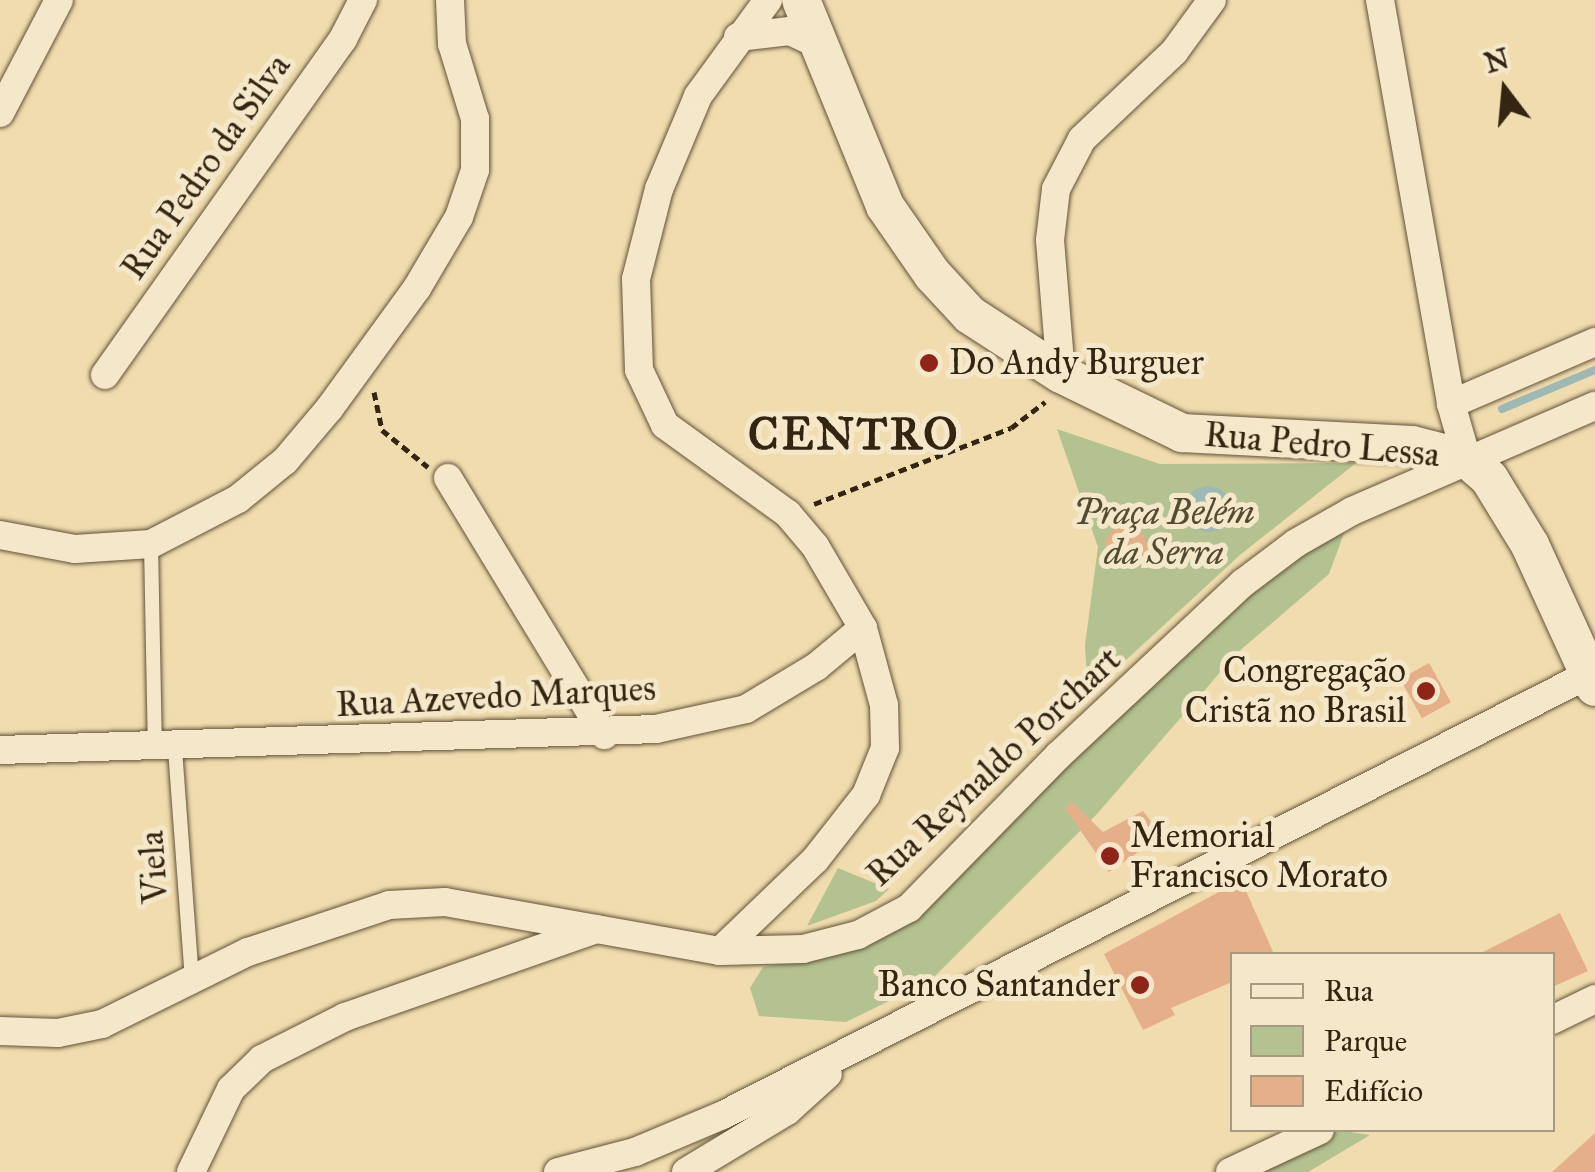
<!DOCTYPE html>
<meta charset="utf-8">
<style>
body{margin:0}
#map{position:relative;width:1595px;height:1172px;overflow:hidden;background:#f0dcae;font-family:"IM FELL Great Primer",serif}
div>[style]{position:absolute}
.green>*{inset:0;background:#b3c290}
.water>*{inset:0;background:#9eb9b5}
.round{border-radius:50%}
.stream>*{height:8px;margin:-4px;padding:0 4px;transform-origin:4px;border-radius:4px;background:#9eb9b5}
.building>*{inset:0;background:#e5af8a;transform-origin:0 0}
.path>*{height:5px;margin-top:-2.5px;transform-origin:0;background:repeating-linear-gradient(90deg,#342412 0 8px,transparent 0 13px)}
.roads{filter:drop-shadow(0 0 2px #635239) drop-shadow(0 0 2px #635239)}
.service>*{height:14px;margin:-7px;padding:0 7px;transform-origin:7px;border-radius:7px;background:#f5e8ca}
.minor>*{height:28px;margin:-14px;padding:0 14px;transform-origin:14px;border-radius:14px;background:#f5e8ca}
.secondary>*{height:38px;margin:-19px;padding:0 19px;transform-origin:19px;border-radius:19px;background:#f5e8ca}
.dots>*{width:28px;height:28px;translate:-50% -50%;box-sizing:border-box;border:5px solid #f5e8ca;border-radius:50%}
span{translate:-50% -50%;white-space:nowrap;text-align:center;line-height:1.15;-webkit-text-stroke:10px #f5e8ca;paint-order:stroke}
.street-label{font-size:35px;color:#342412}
.poi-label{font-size:35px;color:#342412}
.left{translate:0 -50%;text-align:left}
.right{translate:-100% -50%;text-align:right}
.park-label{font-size:35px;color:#544c32;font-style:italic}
.district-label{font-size:45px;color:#342412;font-weight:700;letter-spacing:2.5px}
.legend{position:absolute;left:1230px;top:952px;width:325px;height:180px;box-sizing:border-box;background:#f5e8ca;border:2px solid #a89a80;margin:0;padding:12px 18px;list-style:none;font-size:30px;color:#342412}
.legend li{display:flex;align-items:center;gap:20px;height:50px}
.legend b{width:50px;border:2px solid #a89a80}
.north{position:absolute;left:1455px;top:40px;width:100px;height:100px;-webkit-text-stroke:8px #f5e8ca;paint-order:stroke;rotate:344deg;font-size:28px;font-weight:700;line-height:40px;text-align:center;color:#342412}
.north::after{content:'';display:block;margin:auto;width:35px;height:45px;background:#342412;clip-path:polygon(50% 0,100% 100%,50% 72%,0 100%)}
</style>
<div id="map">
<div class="green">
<div style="clip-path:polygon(1057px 429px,1160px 464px,1356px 463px,1240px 555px,1088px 695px,1085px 645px,1098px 547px)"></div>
<div style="clip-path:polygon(1347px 525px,1329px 574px,1237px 653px,1097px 814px,930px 981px,846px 1022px,759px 1016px,750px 988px,763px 967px,829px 956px,882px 936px,1266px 581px)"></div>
<div style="clip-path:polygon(838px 868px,889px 889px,876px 901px,807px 926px)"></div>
<div style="clip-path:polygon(1337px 1130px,1370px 1135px,1308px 1172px,1251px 1172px)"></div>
</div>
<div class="water">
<div class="round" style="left:1185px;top:486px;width:46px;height:46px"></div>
</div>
<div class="stream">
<div style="left:1502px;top:409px;width:101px;rotate:-22.8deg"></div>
</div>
<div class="building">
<div class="round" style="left:1105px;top:526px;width:42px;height:42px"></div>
<div style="left:1429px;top:663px;width:45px;height:33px;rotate:61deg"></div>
<div style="clip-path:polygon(1072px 802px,1103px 832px,1143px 811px,1162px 836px,1109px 872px,1065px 808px)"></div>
<div style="clip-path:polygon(1241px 880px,1274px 954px,1232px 954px,1232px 982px,1171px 1008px,1175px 1015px,1143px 1030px,1104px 954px)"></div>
<div style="clip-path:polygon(1560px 913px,1588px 971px,1552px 987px,1552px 954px,1479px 954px)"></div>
<div style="clip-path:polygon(1595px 1133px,1595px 1172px,1552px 1172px)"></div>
</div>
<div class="path">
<div style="left:374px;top:392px;width:39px;rotate:78deg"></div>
<div style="left:382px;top:430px;width:59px;rotate:38.8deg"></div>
<div style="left:814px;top:504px;width:211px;rotate:-21.1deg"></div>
<div style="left:1011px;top:428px;width:43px;rotate:-37.4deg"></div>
</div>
<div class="roads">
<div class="service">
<div style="left:151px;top:544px;width:204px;rotate:88.9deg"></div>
<div style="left:175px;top:749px;width:232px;rotate:85.8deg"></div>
</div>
<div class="minor">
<div style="left:1380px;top:0;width:410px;rotate:80deg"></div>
<div style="left:1451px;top:404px;width:57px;rotate:73.8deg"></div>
<div style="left:738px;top:37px;width:52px;rotate:-6.6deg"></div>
<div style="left:790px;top:31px;width:38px;rotate:25deg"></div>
<div style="left:0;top:113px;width:127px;rotate:-62.4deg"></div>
<div style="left:1061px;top:374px;width:134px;rotate:-94.7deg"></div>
<div style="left:1050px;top:240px;width:51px;rotate:-83.3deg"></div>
<div style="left:1056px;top:189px;width:56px;rotate:-62.5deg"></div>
<div style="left:1082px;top:139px;width:127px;rotate:-43.4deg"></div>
<div style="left:1174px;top:52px;width:64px;rotate:-53.8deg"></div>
<div style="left:105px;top:375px;width:412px;rotate:-54.7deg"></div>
<div style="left:343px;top:39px;width:44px;rotate:-62.9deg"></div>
<div style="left:1451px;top:404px;width:157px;rotate:-23.3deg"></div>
<div style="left:448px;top:478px;width:301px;rotate:58.7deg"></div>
<div style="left:0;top:535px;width:76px;rotate:10.6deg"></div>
<div style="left:75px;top:549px;width:76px;rotate:-3.8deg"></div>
<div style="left:151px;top:544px;width:98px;rotate:-27.3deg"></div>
<div style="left:238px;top:499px;width:60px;rotate:-39deg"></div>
<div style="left:285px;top:461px;width:68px;rotate:-49.8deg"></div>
<div style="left:329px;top:409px;width:150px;rotate:-54deg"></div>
<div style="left:417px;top:288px;width:82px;rotate:-59.4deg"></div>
<div style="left:459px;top:217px;width:50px;rotate:-71.2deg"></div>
<div style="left:475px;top:170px;width:51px;rotate:-90deg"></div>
<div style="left:475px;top:119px;width:78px;rotate:-107deg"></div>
<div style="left:452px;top:44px;width:44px;rotate:-92.6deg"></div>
<div style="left:0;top:750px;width:656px;rotate:-1.83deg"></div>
<div style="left:656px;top:729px;width:92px;rotate:-12.5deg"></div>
<div style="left:746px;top:709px;width:82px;rotate:-31deg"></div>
<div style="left:816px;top:667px;width:61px;rotate:-39.7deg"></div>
<div style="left:720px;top:951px;width:132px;rotate:-43.8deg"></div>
<div style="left:815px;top:860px;width:83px;rotate:-51.9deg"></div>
<div style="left:866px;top:795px;width:51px;rotate:-68deg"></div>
<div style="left:885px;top:748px;width:43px;rotate:-91.3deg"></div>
<div style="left:884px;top:705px;width:80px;rotate:-105.3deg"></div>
<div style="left:863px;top:628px;width:95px;rotate:-120.3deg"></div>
<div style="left:815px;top:546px;width:42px;rotate:-130.2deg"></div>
<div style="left:788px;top:514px;width:152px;rotate:-144.1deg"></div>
<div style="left:665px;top:425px;width:61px;rotate:-115.3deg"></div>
<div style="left:639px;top:370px;width:91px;rotate:-91.9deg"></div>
<div style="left:636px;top:279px;width:93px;rotate:-75.7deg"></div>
<div style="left:659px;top:189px;width:101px;rotate:-67.2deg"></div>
<div style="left:698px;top:96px;width:119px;rotate:-53.9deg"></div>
<div style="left:1552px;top:1020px;width:48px;rotate:-26deg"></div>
<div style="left:0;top:1031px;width:58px;rotate:2deg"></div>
<div style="left:58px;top:1033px;width:45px;rotate:-11.6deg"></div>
<div style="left:102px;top:1024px;width:163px;rotate:-26.3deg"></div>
<div style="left:248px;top:952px;width:149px;rotate:-18.4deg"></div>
<div style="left:389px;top:905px;width:56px;rotate:-3.1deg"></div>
<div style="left:445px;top:902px;width:279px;rotate:10.1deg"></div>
<div style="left:720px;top:951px;width:83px;rotate:-1.4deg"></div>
<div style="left:803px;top:949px;width:57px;rotate:-14.3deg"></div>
<div style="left:858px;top:935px;width:58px;rotate:-27.9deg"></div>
<div style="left:909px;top:908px;width:214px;rotate:-45.6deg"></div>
<div style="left:1059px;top:755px;width:252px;rotate:-43.1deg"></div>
<div style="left:1243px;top:583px;width:66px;rotate:-37deg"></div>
<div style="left:1296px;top:543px;width:64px;rotate:-29.7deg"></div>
<div style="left:1352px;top:511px;width:265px;rotate:-23.4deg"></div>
<div style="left:191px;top:1172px;width:92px;rotate:-64.3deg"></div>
<div style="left:231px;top:1089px;width:43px;rotate:-44.1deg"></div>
<div style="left:262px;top:1059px;width:93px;rotate:-26.8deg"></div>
<div style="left:345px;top:1017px;width:266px;rotate:-19.3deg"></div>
<div style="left:558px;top:1172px;width:80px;rotate:-14.6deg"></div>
<div style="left:635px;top:1152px;width:95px;rotate:-22.8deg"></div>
<div style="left:723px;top:1115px;width:979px;rotate:-26.98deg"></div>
<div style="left:686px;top:1172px;width:118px;rotate:-31.1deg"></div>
<div style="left:787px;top:1111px;width:55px;rotate:-42.1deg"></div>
<div style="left:1230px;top:1172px;width:99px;rotate:-25deg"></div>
</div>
<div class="secondary">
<div style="left:801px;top:0;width:222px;rotate:67.8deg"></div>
<div style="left:885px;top:206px;width:83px;rotate:55.3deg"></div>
<div style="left:932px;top:274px;width:56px;rotate:47.2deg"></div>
<div style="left:970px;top:315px;width:108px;rotate:33deg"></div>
<div style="left:1061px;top:374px;width:135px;rotate:26deg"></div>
<div style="left:1182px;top:433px;width:230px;rotate:3deg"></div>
<div style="left:1412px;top:445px;width:57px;rotate:14.3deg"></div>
<div style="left:1467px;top:459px;width:29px;rotate:41deg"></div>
<div style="left:1489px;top:478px;width:79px;rotate:58.5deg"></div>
<div style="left:1530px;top:545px;width:156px;rotate:65.4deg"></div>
</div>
</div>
<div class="dots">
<div style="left:929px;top:363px;background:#8f2418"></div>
<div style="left:1426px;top:691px;background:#8f2418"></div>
<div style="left:1110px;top:856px;background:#8f2418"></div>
<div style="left:1140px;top:985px;background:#8f2418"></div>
</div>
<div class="street-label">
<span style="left:206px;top:167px;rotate:-55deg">Rua Pedro da Silva</span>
<span style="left:1322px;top:445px;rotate:5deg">Rua Pedro Lessa</span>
<span style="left:496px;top:697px;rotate:-3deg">Rua Azevedo Marques</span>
<span style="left:994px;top:767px;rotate:-43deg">Rua Reynaldo Porchart</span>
<span style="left:154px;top:867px;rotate:-94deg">Viela</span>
</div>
<div class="poi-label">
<span class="left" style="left:949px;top:363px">Do Andy Burguer</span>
<span class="right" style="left:1406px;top:691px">Congregação<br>Cristã no Brasil</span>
<span class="left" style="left:1130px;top:856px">Memorial<br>Francisco Morato</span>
<span class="right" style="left:1120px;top:985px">Banco Santander</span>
</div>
<div class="park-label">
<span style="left:1164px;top:533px">Praça Belém<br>da Serra</span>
</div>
<div class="district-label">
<span style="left:854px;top:434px">CENTRO</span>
</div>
<ul class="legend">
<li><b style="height:12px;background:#f5e8ca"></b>Rua</li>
<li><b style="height:28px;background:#b3c290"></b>Parque</li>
<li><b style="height:28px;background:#e5af8a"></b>Edifício</li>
</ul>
<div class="north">N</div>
</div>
